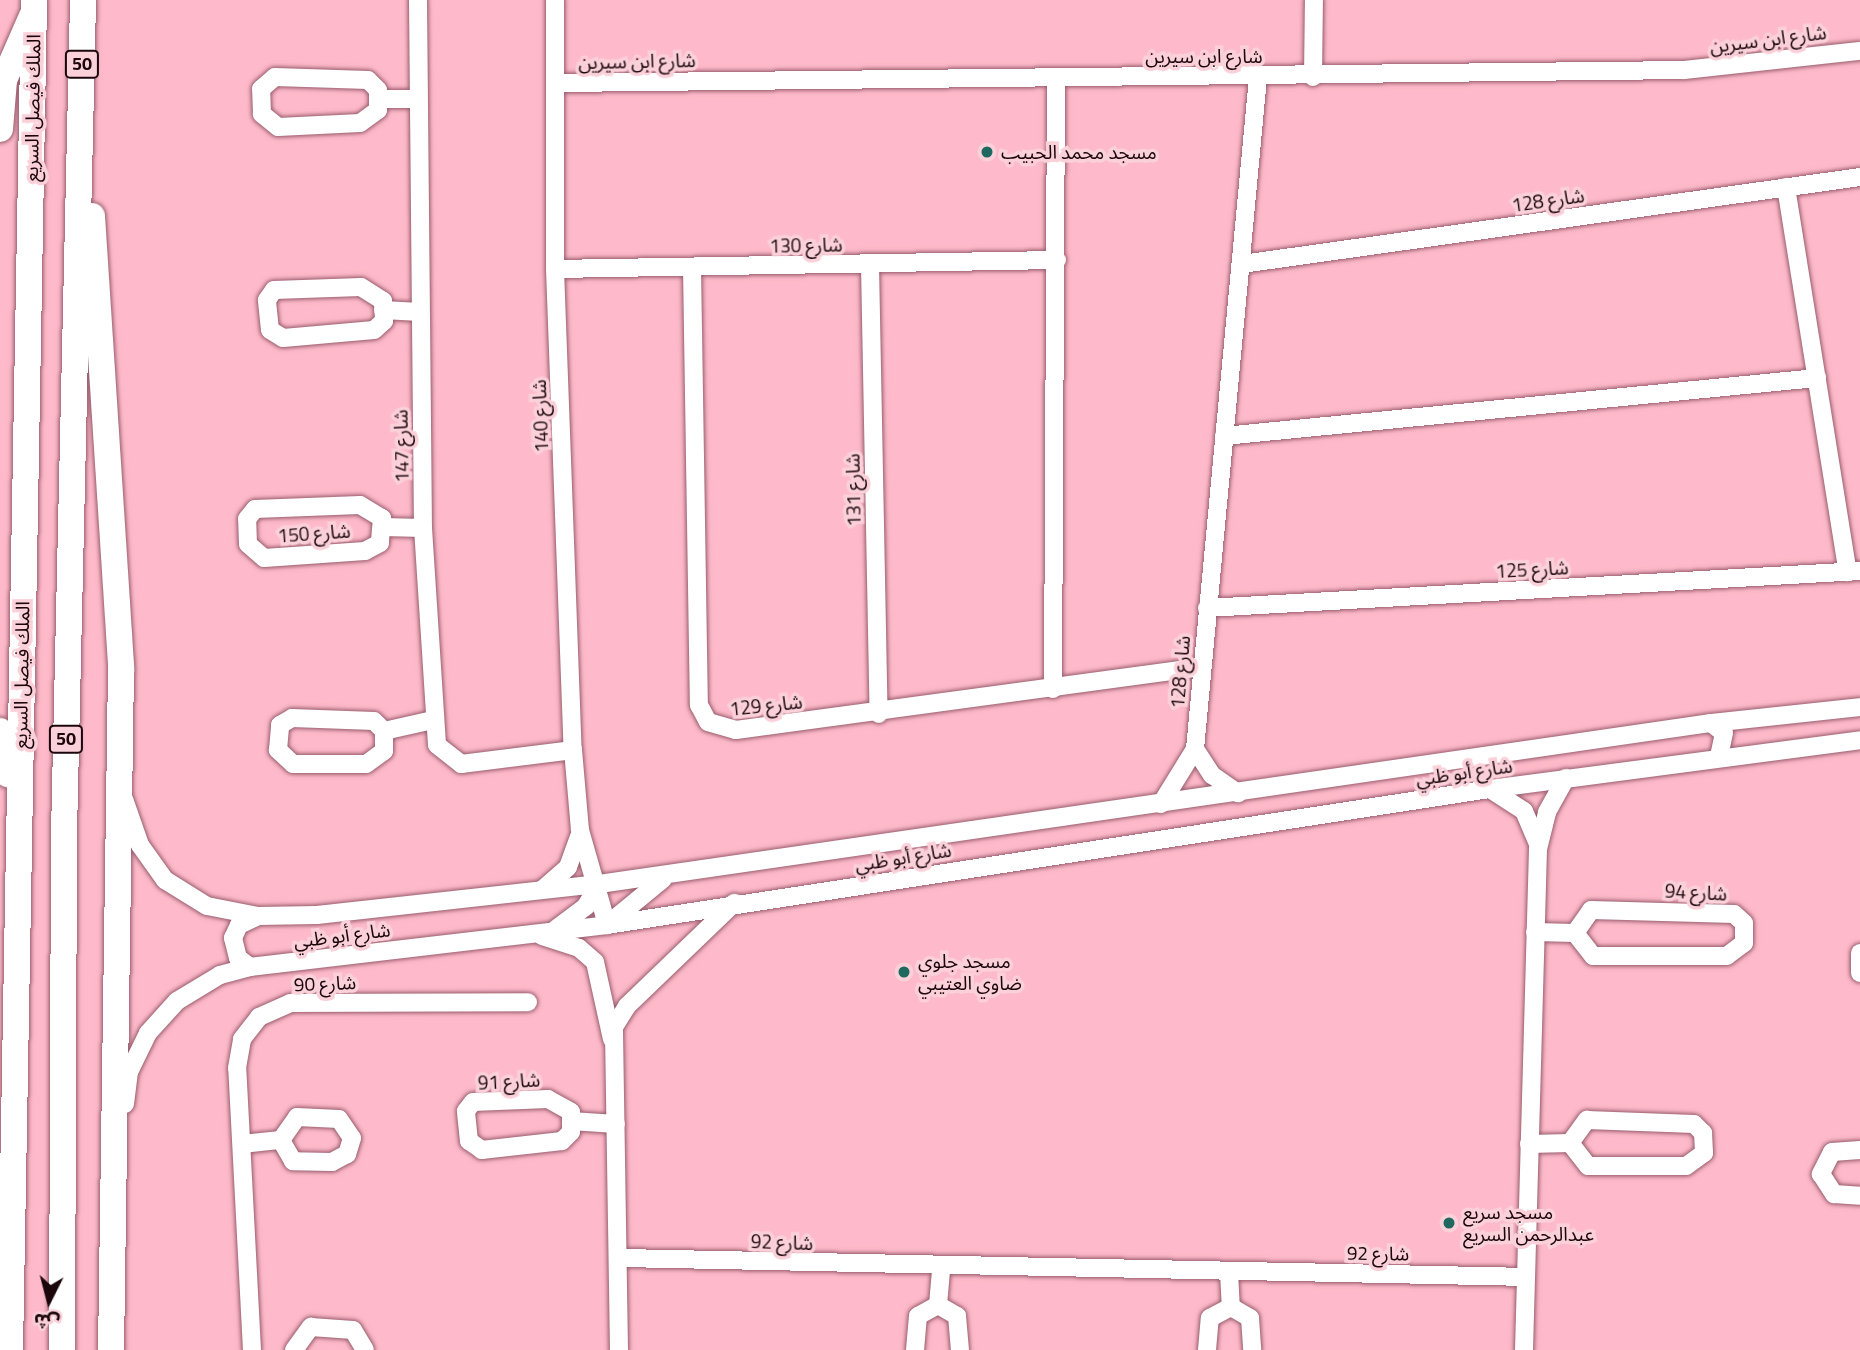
<!DOCTYPE html>
<meta charset="utf-8">
<style>
body{margin:0}
#map{position:relative;width:1860px;height:1350px;overflow:hidden;background:#febaca;font-family:"Titillium Web","Noto Sans Arabic",sans-serif}
div>[style]{position:absolute}
.roads{filter:drop-shadow(0 0 2px #995d6d) drop-shadow(0 0 2px #995d6d)}
.minor>*{height:18px;margin:-9px;padding:0 9px;transform-origin:9px;border-radius:9px;background:#fff}
.highway>*{height:26px;margin:-13px;padding:0 13px;transform-origin:13px;border-radius:13px;background:#fff}
.dots>*{width:19px;height:19px;translate:-50% -50%;box-sizing:border-box;border:4px solid #fad0d9;border-radius:50%}
span{translate:-50% -50%;white-space:nowrap;text-align:center;line-height:1.15;-webkit-text-stroke:7px #fad0d9;paint-order:stroke}
.shield-label span{padding:2px 5px;background:#fad0d9;border:2px solid;border-radius:5px;-webkit-text-stroke-width:0}
.shield-label{font-size:18px;color:#1b060c;font-weight:700}
.street-label{font-size:19px;color:#1b060c}
.poi-label{font-size:19px;color:#1b060c}
.left{translate:0 -50%;text-align:left}
.north{position:absolute;left:14px;top:1266px;width:70px;height:70px;-webkit-text-stroke:5px #fad0d9;paint-order:stroke;rotate:186deg;font-size:19px;font-weight:700;line-height:28px;text-align:center;color:#1b060c}
.north::after{content:'';display:block;margin:auto;width:24px;height:32px;background:#1b060c;clip-path:polygon(50% 0,100% 100%,50% 72%,0 100%)}
</style>
<div id="map">
<div class="roads">
<div class="minor">
<div style="left:418px;top:0;width:528px;rotate:89.46deg"></div>
<div style="left:423px;top:528px;width:217px;rotate:86.3deg"></div>
<div style="left:437px;top:745px;width:31px;rotate:38deg"></div>
<div style="left:461px;top:764px;width:113px;rotate:-7.1deg"></div>
<div style="left:555px;top:0;width:269px;rotate:90deg"></div>
<div style="left:555px;top:269px;width:481px;rotate:87.9deg"></div>
<div style="left:573px;top:750px;width:80px;rotate:85deg"></div>
<div style="left:580px;top:830px;width:99px;rotate:74.1deg"></div>
<div style="left:275px;top:77px;width:93px;rotate:1.8deg"></div>
<div style="left:368px;top:80px;width:14px;rotate:45deg"></div>
<div style="left:378px;top:90px;width:20px;rotate:90deg"></div>
<div style="left:378px;top:110px;width:22px;rotate:144deg"></div>
<div style="left:360px;top:123px;width:82px;rotate:177.2deg"></div>
<div style="left:278px;top:127px;width:21px;rotate:-141deg"></div>
<div style="left:262px;top:114px;width:25px;rotate:-92deg"></div>
<div style="left:261px;top:89px;width:18px;rotate:-41deg"></div>
<div style="left:1313px;top:77px;width:77px;rotate:-89.3deg"></div>
<div style="left:559px;top:83px;width:1125px;rotate:-0.66deg"></div>
<div style="left:1684px;top:70px;width:177px;rotate:-6.2deg"></div>
<div style="left:378px;top:99px;width:39px"></div>
<div style="left:1786px;top:187px;width:390px;rotate:80.9deg"></div>
<div style="left:1242px;top:264px;width:624px;rotate:-8.01deg"></div>
<div style="left:870px;top:265px;width:449px;rotate:88.9deg"></div>
<div style="left:692px;top:267px;width:438px;rotate:89.1deg"></div>
<div style="left:699px;top:705px;width:19px;rotate:62deg"></div>
<div style="left:708px;top:722px;width:29px;rotate:16deg"></div>
<div style="left:736px;top:730px;width:469px;rotate:-7.7deg"></div>
<div style="left:555px;top:269px;width:502px;rotate:-1.03deg"></div>
<div style="left:361px;top:287px;width:26px;rotate:32deg"></div>
<div style="left:383px;top:301px;width:20px;rotate:87deg"></div>
<div style="left:384px;top:321px;width:13px;rotate:138deg"></div>
<div style="left:374px;top:330px;width:91px;rotate:175deg"></div>
<div style="left:283px;top:338px;width:15px;rotate:-148deg"></div>
<div style="left:270px;top:330px;width:30px;rotate:-96deg"></div>
<div style="left:267px;top:300px;width:12px;rotate:-55deg"></div>
<div style="left:274px;top:290px;width:87px;rotate:-2deg"></div>
<div style="left:383px;top:310px;width:37px;rotate:3deg"></div>
<div style="left:1224px;top:436px;width:596px;rotate:-5.59deg"></div>
<div style="left:360px;top:505px;width:26px;rotate:31deg"></div>
<div style="left:382px;top:518px;width:25px;rotate:95deg"></div>
<div style="left:380px;top:543px;width:17px;rotate:152deg"></div>
<div style="left:365px;top:551px;width:101px;rotate:176deg"></div>
<div style="left:264px;top:558px;width:21px;rotate:-139deg"></div>
<div style="left:248px;top:544px;width:25px;rotate:-92deg"></div>
<div style="left:247px;top:519px;width:13px;rotate:-51deg"></div>
<div style="left:255px;top:509px;width:105px;rotate:-2.2deg"></div>
<div style="left:383px;top:527px;width:40px;rotate:1.4deg"></div>
<div style="left:1207px;top:608px;width:654px;rotate:-3.24deg"></div>
<div style="left:1053px;top:689px;width:612px;rotate:-89.72deg"></div>
<div style="left:292px;top:718px;width:82px;rotate:2.1deg"></div>
<div style="left:374px;top:721px;width:14px;rotate:45deg"></div>
<div style="left:384px;top:731px;width:20px;rotate:90deg"></div>
<div style="left:384px;top:751px;width:22px;rotate:144deg"></div>
<div style="left:366px;top:764px;width:73px;rotate:180deg"></div>
<div style="left:293px;top:764px;width:21px;rotate:-137deg"></div>
<div style="left:278px;top:750px;width:25px;rotate:-85deg"></div>
<div style="left:280px;top:725px;width:14px;rotate:-30deg"></div>
<div style="left:1711px;top:723px;width:16px;rotate:38deg"></div>
<div style="left:1724px;top:733px;width:25px;rotate:102deg"></div>
<div style="left:384px;top:731px;width:50px;rotate:-12.7deg"></div>
<div style="left:1195px;top:749px;width:31px;rotate:57deg"></div>
<div style="left:1212px;top:775px;width:32px;rotate:35deg"></div>
<div style="left:1490px;top:789px;width:40px;rotate:32.9deg"></div>
<div style="left:1524px;top:811px;width:34px;rotate:67deg"></div>
<div style="left:124px;top:799px;width:49px;rotate:70.8deg"></div>
<div style="left:140px;top:845px;width:43px;rotate:54.5deg"></div>
<div style="left:165px;top:880px;width:49px;rotate:31.8deg"></div>
<div style="left:207px;top:906px;width:52px;rotate:11.1deg"></div>
<div style="left:258px;top:916px;width:59px;rotate:-1deg"></div>
<div style="left:317px;top:915px;width:284px;rotate:-6.3deg"></div>
<div style="left:599px;top:884px;width:1124px;rotate:-8.24deg"></div>
<div style="left:1711px;top:723px;width:150px;rotate:-6.1deg"></div>
<div style="left:1161px;top:804px;width:65px;rotate:-58.3deg"></div>
<div style="left:1195px;top:749px;width:675px;rotate:-84.64deg"></div>
<div style="left:543px;top:889px;width:33px;rotate:-41deg"></div>
<div style="left:568px;top:867px;width:32px;rotate:-70deg"></div>
<div style="left:1591px;top:910px;width:143px;rotate:1.6deg"></div>
<div style="left:1734px;top:914px;width:13px;rotate:42deg"></div>
<div style="left:1744px;top:923px;width:20px;rotate:90deg"></div>
<div style="left:1744px;top:943px;width:21px;rotate:143deg"></div>
<div style="left:1727px;top:956px;width:134px;rotate:180deg"></div>
<div style="left:1593px;top:956px;width:29px;rotate:-128deg"></div>
<div style="left:1575px;top:933px;width:28px;rotate:-55deg"></div>
<div style="left:607px;top:925px;width:72px;rotate:-39.4deg"></div>
<div style="left:556px;top:929px;width:38px;rotate:-37deg"></div>
<div style="left:586px;top:906px;width:26px;rotate:-59deg"></div>
<div style="left:1535px;top:932px;width:40px;rotate:1.4deg"></div>
<div style="left:542px;top:936px;width:39px;rotate:18deg"></div>
<div style="left:579px;top:948px;width:21px;rotate:41deg"></div>
<div style="left:595px;top:962px;width:79px;rotate:77.6deg"></div>
<div style="left:1860px;top:953px;width:20px;rotate:90deg"></div>
<div style="left:250px;top:967px;width:15px;rotate:-143deg"></div>
<div style="left:238px;top:958px;width:21px;rotate:-104deg"></div>
<div style="left:233px;top:938px;width:14px;rotate:-65deg"></div>
<div style="left:239px;top:925px;width:21px;rotate:-25deg"></div>
<div style="left:548px;top:1099px;width:26px;rotate:29deg"></div>
<div style="left:571px;top:1112px;width:20px;rotate:90deg"></div>
<div style="left:571px;top:1132px;width:13px;rotate:135deg"></div>
<div style="left:562px;top:1141px;width:81px;rotate:173.6deg"></div>
<div style="left:482px;top:1150px;width:16px;rotate:-145deg"></div>
<div style="left:469px;top:1141px;width:30px;rotate:-96deg"></div>
<div style="left:466px;top:1111px;width:11px;rotate:-52deg"></div>
<div style="left:473px;top:1102px;width:75px;rotate:-2.3deg"></div>
<div style="left:125px;top:1104px;width:32px;rotate:-83deg"></div>
<div style="left:129px;top:1072px;width:43px;rotate:-64deg"></div>
<div style="left:148px;top:1033px;width:43px;rotate:-47.8deg"></div>
<div style="left:177px;top:1001px;width:50px;rotate:-31.2deg"></div>
<div style="left:220px;top:975px;width:31px;rotate:-15deg"></div>
<div style="left:250px;top:967px;width:359px;rotate:-6.7deg"></div>
<div style="left:607px;top:925px;width:893px;rotate:-8.76deg"></div>
<div style="left:1490px;top:789px;width:373px;rotate:-7.5deg"></div>
<div style="left:297px;top:1117px;width:42px;rotate:2.7deg"></div>
<div style="left:339px;top:1119px;width:23px;rotate:56deg"></div>
<div style="left:352px;top:1138px;width:17px;rotate:107deg"></div>
<div style="left:347px;top:1154px;width:17px;rotate:152deg"></div>
<div style="left:332px;top:1162px;width:39px;rotate:-179deg"></div>
<div style="left:293px;top:1161px;width:24px;rotate:-120deg"></div>
<div style="left:281px;top:1140px;width:28px;rotate:-55deg"></div>
<div style="left:1587px;top:1120px;width:107px;rotate:2.1deg"></div>
<div style="left:1694px;top:1124px;width:13px;rotate:45deg"></div>
<div style="left:1703px;top:1133px;width:20px;rotate:87deg"></div>
<div style="left:1704px;top:1153px;width:22px;rotate:144deg"></div>
<div style="left:1686px;top:1166px;width:98px;rotate:180deg"></div>
<div style="left:1588px;top:1166px;width:29px;rotate:-128deg"></div>
<div style="left:1570px;top:1143px;width:29px;rotate:-54deg"></div>
<div style="left:571px;top:1121px;width:45px;rotate:3.8deg"></div>
<div style="left:242px;top:1144px;width:39px;rotate:-6deg"></div>
<div style="left:1529px;top:1144px;width:41px;rotate:-1.4deg"></div>
<div style="left:1860px;top:1150px;width:28px;rotate:176deg"></div>
<div style="left:1832px;top:1152px;width:25px;rotate:117deg"></div>
<div style="left:1821px;top:1174px;width:24px;rotate:57deg"></div>
<div style="left:1834px;top:1194px;width:26px;rotate:4deg"></div>
<div style="left:622px;top:1258px;width:904px;rotate:1.2deg"></div>
<div style="left:1229px;top:1272px;width:35px;rotate:87deg"></div>
<div style="left:938px;top:1305px;width:37px;rotate:-85deg"></div>
<div style="left:252px;top:1350px;width:282px;rotate:-93deg"></div>
<div style="left:237px;top:1068px;width:29px;rotate:-80deg"></div>
<div style="left:242px;top:1039px;width:28px;rotate:-52deg"></div>
<div style="left:259px;top:1017px;width:34px;rotate:-24deg"></div>
<div style="left:290px;top:1003px;width:238px;rotate:-0.2deg"></div>
<div style="left:294px;top:1350px;width:29px;rotate:-54deg"></div>
<div style="left:311px;top:1327px;width:42px;rotate:4.1deg"></div>
<div style="left:353px;top:1330px;width:23px;rotate:59deg"></div>
<div style="left:619px;top:1350px;width:323px;rotate:-90.9deg"></div>
<div style="left:614px;top:1027px;width:25px;rotate:-58deg"></div>
<div style="left:627px;top:1006px;width:149px;rotate:-43.9deg"></div>
<div style="left:915px;top:1350px;width:34px;rotate:-85deg"></div>
<div style="left:918px;top:1316px;width:23px;rotate:-29deg"></div>
<div style="left:938px;top:1305px;width:22px;rotate:30deg"></div>
<div style="left:957px;top:1316px;width:34px;rotate:85deg"></div>
<div style="left:1207px;top:1350px;width:32px;rotate:-85deg"></div>
<div style="left:1210px;top:1318px;width:24px;rotate:-28deg"></div>
<div style="left:1231px;top:1307px;width:22px;rotate:30deg"></div>
<div style="left:1250px;top:1318px;width:32px;rotate:86deg"></div>
<div style="left:1524px;top:1350px;width:501px;rotate:-88.4deg"></div>
<div style="left:1538px;top:849px;width:38px;rotate:-76deg"></div>
<div style="left:1547px;top:812px;width:39px;rotate:-61deg"></div>
</div>
<div class="highway">
<div style="left:0;top:129px;width:49px;rotate:-85.3deg"></div>
<div style="left:4px;top:80px;width:70px;rotate:-66.4deg"></div>
<div style="left:92px;top:216px;width:454px;rotate:86.3deg"></div>
<div style="left:121px;top:669px;width:681px;rotate:90.84deg"></div>
<div style="left:0;top:731px;width:44px;rotate:79.5deg"></div>
<div style="left:10px;top:1350px;width:1350px;rotate:-88.98deg"></div>
<div style="left:62px;top:1350px;width:517px;rotate:-89.78deg"></div>
<div style="left:64px;top:833px;width:833px;rotate:-88.69deg"></div>
</div>
</div>
<div class="dots">
<div style="left:987px;top:152px;background:#1f685f"></div>
<div style="left:904px;top:972px;background:#1f685f"></div>
<div style="left:1449px;top:1223px;background:#1f685f"></div>
</div>
<div class="shield-label">
<span style="left:82px;top:64px">50</span>
<span style="left:66px;top:739px">50</span>
</div>
<div class="street-label">
<span style="left:1768px;top:39px;rotate:-7deg">شارع ابن سيرين</span>
<span style="left:1204px;top:56px">شارع ابن سيرين</span>
<span style="left:637px;top:61px;rotate:-1deg">شارع ابن سيرين</span>
<span style="left:32px;top:108px;rotate:-89deg">الملك فيصل السريع</span>
<span style="left:1548px;top:200px;rotate:-8deg">شارع 128</span>
<span style="left:806px;top:245px;rotate:-1deg">شارع 130</span>
<span style="left:540px;top:416px;rotate:-92deg">شارع 140</span>
<span style="left:401px;top:446px;rotate:-91deg">شارع 147</span>
<span style="left:853px;top:490px;rotate:-91deg">شارع 131</span>
<span style="left:314px;top:533px;rotate:-4deg">شارع 150</span>
<span style="left:1532px;top:569px;rotate:-3deg">شارع 125</span>
<span style="left:1180px;top:672px;rotate:-85deg">شارع 128</span>
<span style="left:21px;top:675px;rotate:-89deg">الملك فيصل السريع</span>
<span style="left:766px;top:705px;rotate:-6deg">شارع 129</span>
<span style="left:1464px;top:772px;rotate:-8deg">شارع أبو ظبي</span>
<span style="left:903px;top:857px;rotate:-9deg">شارع أبو ظبي</span>
<span style="left:1696px;top:892px;rotate:3deg">شارع 94</span>
<span style="left:342px;top:935px;rotate:-7deg">شارع أبو ظبي</span>
<span style="left:325px;top:983px;rotate:-2deg">شارع 90</span>
<span style="left:509px;top:1081px;rotate:-3deg">شارع 91</span>
<span style="left:782px;top:1242px;rotate:2deg">شارع 92</span>
<span style="left:1378px;top:1253px;rotate:1deg">شارع 92</span>
</div>
<div class="poi-label">
<span class="left" style="left:1001px;top:152px">مسجد محمد الحبيب</span>
<span class="left" style="left:918px;top:972px">مسجد جلوي<br>ضاوي العتيبي</span>
<span class="left" style="left:1463px;top:1223px">مسجد سريع<br>عبدالرحمن السريع</span>
</div>
<div class="north">ش</div>
</div>
